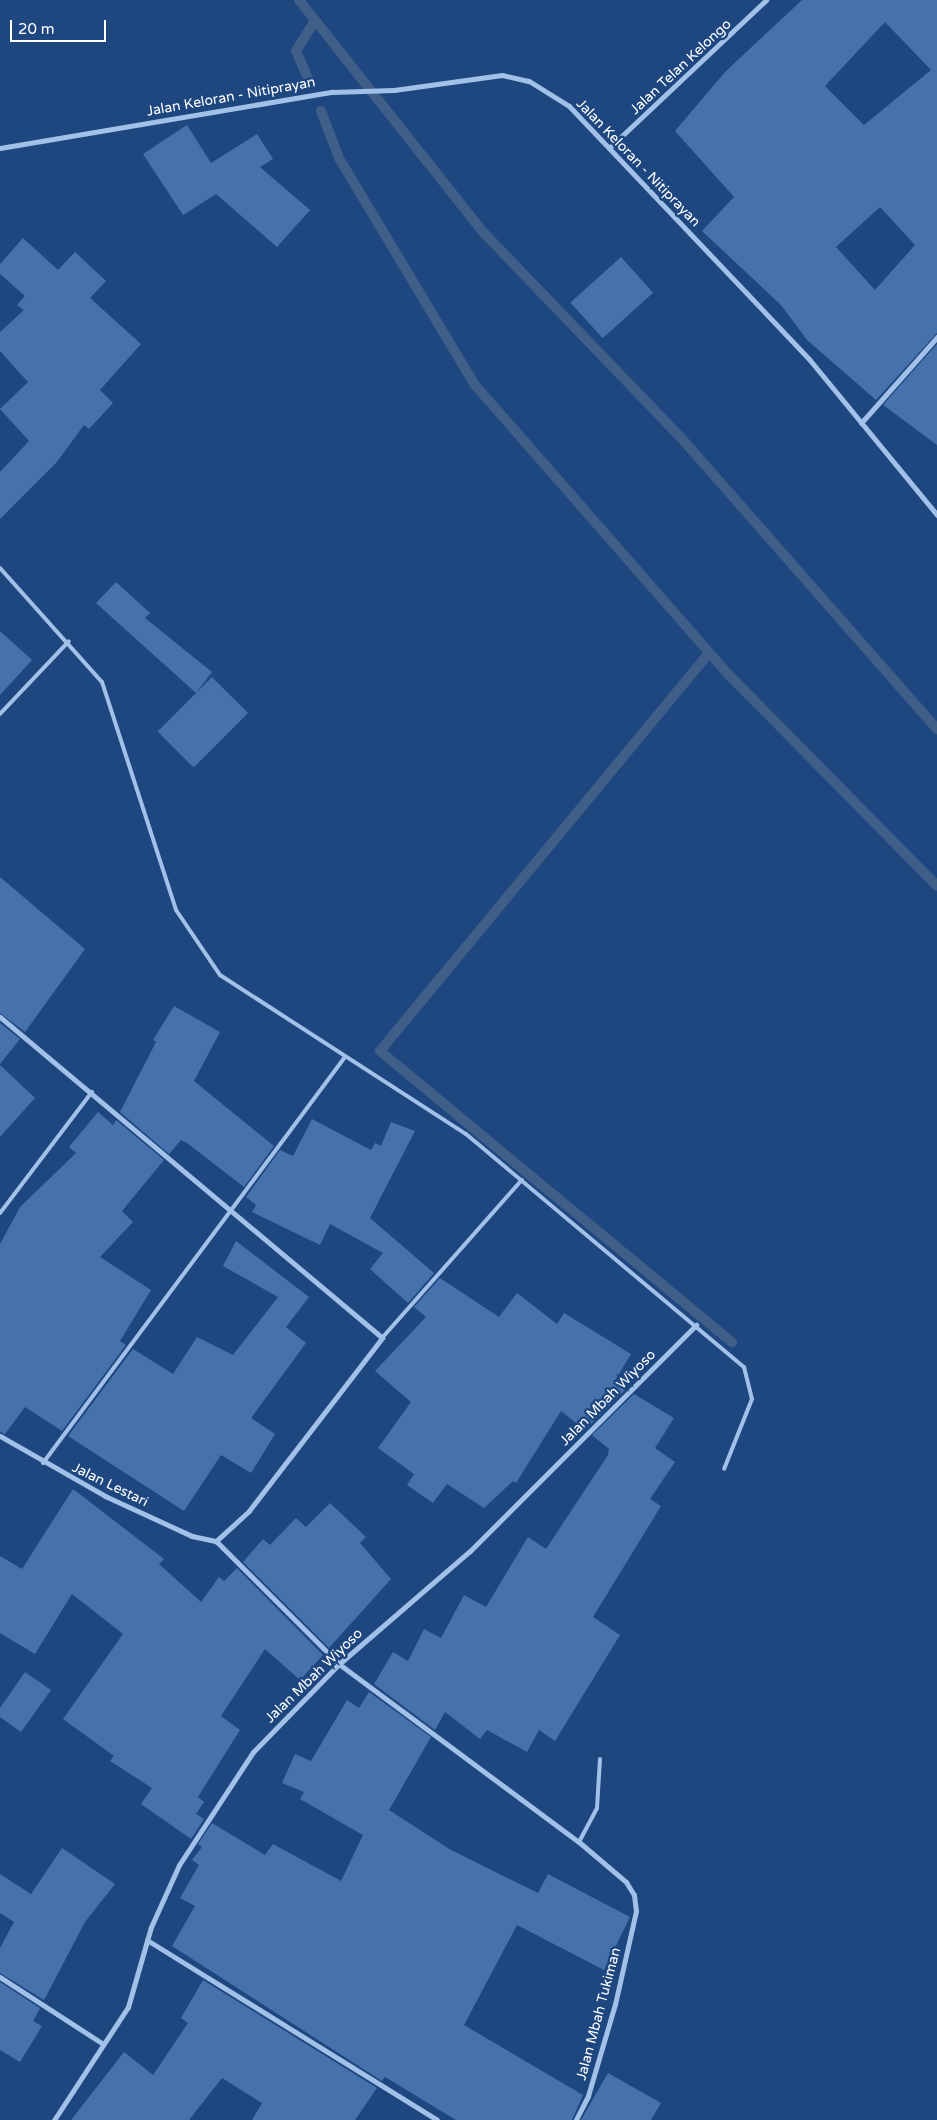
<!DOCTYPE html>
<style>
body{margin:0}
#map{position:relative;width:937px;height:2120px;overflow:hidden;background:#1e4780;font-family:"Varela Round",sans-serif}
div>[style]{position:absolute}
.stream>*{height:10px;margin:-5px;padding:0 5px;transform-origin:5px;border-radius:5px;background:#3f5e88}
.building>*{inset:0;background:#4671aa;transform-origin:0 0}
.service>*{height:4px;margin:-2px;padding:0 2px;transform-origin:2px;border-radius:2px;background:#a2c1e9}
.minor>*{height:5px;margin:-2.5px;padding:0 2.5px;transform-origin:2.5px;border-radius:2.5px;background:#a2c1e9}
span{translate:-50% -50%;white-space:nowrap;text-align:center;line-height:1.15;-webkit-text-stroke:5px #1e4780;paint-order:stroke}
.street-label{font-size:14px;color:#fff}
.scale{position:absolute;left:10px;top:20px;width:96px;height:22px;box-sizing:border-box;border:2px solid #fff;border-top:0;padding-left:6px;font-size:15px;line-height:18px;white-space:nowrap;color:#fff;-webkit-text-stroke:4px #1e4780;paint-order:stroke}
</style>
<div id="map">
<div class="stream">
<div style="left:299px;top:0;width:296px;rotate:51.6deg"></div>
<div style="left:483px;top:232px;width:289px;rotate:46.1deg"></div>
<div style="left:683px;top:440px;width:385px;rotate:48.7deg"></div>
<div style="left:308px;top:79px;width:30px;rotate:-113deg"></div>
<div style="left:296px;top:51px;width:36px;rotate:-58deg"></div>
<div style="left:321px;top:111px;width:50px;rotate:69deg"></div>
<div style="left:339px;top:158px;width:265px;rotate:59.1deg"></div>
<div style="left:475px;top:385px;width:386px;rotate:48.8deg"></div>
<div style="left:729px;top:675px;width:296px;rotate:45.4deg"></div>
<div style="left:709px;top:653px;width:516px;rotate:129.58deg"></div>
<div style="left:380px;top:1051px;width:457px;rotate:39.6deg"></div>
</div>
<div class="building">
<div style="clip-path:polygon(evenodd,802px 0,937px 0,937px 333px,876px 400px,807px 340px,781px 305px,702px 231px,734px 197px,675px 131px,726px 71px,802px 0,885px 22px,931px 70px,864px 125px,825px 86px,885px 22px,802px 0,880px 207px,915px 245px,875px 290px,836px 247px,880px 207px)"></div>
<div style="clip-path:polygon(187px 125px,211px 163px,257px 134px,273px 159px,260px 167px,310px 210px,277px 247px,216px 194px,183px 215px,143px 154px)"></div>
<div style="clip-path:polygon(23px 238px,58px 270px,75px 252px,106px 281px,90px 298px,141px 344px,100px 390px,113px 403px,89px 429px,84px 425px,56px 463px,0 519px,0 472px,29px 441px,0 409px,28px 382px,0 351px,0 332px,24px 310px,17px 305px,25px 296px,0 274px,0 264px)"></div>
<div style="left:621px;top:257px;width:48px;height:68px;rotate:48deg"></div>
<div style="clip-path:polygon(937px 344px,937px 445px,883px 405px)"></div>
<div style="clip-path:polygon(116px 582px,150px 613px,145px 618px,212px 672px,196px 693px,96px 603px)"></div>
<div style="clip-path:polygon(0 631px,32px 660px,0 695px)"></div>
<div style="left:212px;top:677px;width:51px;height:77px;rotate:45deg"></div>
<div style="clip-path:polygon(0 877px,85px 949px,25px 1032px,0 1013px)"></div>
<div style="clip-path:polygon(174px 1006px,220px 1032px,194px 1081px,274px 1146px,244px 1187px,187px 1143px,181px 1140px,169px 1154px,120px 1112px,156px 1042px,153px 1040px)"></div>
<div style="clip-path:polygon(0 1023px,20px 1039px,0 1064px)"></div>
<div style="clip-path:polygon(0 1065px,35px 1098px,0 1137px)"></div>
<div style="clip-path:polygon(98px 1112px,113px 1125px,116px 1120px,164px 1160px,122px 1211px,133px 1222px,100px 1257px,151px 1290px,120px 1341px,126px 1345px,62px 1431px,25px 1407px,5px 1434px,0 1432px,0 1244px,20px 1207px,76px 1153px,69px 1147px)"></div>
<div style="clip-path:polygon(312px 1119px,371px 1150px,375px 1143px,381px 1146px,391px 1122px,415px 1131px,370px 1218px,434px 1273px,408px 1303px,370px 1269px,383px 1253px,330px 1224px,320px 1245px,252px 1212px,256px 1205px,246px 1197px,280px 1150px,293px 1156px)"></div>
<div style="clip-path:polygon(236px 1241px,309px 1297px,286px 1327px,306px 1343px,251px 1418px,275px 1434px,251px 1473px,221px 1455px,184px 1511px,68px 1436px,133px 1349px,173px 1374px,197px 1337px,233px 1355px,278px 1297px,223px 1266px)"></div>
<div style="clip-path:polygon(440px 1278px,499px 1317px,517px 1293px,557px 1324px,564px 1313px,631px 1354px,614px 1382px,626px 1389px,585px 1430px,561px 1411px,516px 1483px,513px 1481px,484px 1508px,447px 1484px,433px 1503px,407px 1485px,414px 1474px,378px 1448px,411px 1402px,375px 1371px,426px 1317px,414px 1307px)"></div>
<div style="clip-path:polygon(634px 1394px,674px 1418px,655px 1448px,675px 1462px,650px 1499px,661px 1506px,593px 1617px,620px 1635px,555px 1741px,539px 1730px,527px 1752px,487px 1730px,480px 1739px,445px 1712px,435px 1730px,374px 1684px,393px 1652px,408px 1661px,424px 1629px,441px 1638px,464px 1595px,486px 1607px,528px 1537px,546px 1549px,608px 1455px,609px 1449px,592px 1435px)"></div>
<div style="clip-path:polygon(73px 1489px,164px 1559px,159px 1564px,201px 1602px,219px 1577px,224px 1581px,237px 1568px,323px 1655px,300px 1680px,265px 1649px,221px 1716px,240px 1730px,198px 1797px,204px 1802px,196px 1814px,204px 1819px,191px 1839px,141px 1804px,152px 1788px,110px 1761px,114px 1756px,63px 1719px,123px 1634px,72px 1594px,35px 1654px,0 1633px,0 1556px,22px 1569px)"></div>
<div style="clip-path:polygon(330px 1503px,366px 1537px,360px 1543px,391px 1579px,329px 1648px,243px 1562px,263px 1539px,270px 1545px,296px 1518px,306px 1527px)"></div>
<div style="clip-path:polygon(25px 1672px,51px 1690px,21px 1732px,0 1717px,0 1708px)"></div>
<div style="clip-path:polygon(369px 1692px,431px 1737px,389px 1810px,451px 1850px,538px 1893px,548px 1874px,630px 1917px,604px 1970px,517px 1925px,464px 2025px,583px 2095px,572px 2120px,456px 2120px,385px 2077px,382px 2081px,172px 1946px,195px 1906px,180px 1898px,199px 1865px,192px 1860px,202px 1847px,198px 1844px,212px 1823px,265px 1855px,273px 1844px,341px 1881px,363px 1835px,300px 1799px,304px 1792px,282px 1783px,295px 1754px,311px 1761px,347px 1700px,359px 1708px)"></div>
<div style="clip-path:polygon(62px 1848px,115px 1884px,85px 1922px,44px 2000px,0 1973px,0 1948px,14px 1922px,0 1913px,0 1874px,31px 1894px)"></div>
<div style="clip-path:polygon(203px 1980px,377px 2088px,355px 2120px,252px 2120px,262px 2103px,222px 2078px,189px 2120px,71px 2120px,124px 2052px,153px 2075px,188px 2023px,181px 2018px)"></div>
<div style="clip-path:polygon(0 1982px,40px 2008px,33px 2021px,42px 2026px,20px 2062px,0 2050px)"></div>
<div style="clip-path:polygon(608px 2073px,661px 2103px,651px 2120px,581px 2120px)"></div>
</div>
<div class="service">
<div style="left:0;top:568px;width:153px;rotate:48.2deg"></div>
<div style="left:102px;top:682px;width:240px;rotate:72deg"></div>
<div style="left:176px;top:910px;width:78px;rotate:55.9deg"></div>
<div style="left:220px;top:975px;width:293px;rotate:32.9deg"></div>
<div style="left:466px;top:1134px;width:363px;rotate:40deg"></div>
<div style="left:744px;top:1367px;width:33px;rotate:76deg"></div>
<div style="left:752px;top:1399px;width:75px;rotate:111.8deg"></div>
<div style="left:0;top:714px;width:100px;rotate:-46.6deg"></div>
<div style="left:0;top:1213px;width:152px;rotate:-52.8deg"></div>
<div style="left:382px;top:1338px;width:211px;rotate:-48.5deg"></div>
<div style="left:43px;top:1463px;width:506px;rotate:-53.36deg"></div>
<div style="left:579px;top:1842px;width:38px;rotate:-62deg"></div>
<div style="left:597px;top:1808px;width:49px;rotate:-86.5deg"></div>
</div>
<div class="minor">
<div style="left:0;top:148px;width:337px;rotate:-9.6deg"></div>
<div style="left:332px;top:92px;width:62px;rotate:-1.8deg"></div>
<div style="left:394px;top:90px;width:109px;rotate:-7.9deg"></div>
<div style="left:502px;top:75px;width:28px;rotate:13deg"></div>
<div style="left:529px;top:81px;width:47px;rotate:32deg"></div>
<div style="left:569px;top:106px;width:349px;rotate:46.5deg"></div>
<div style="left:809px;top:359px;width:202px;rotate:50.6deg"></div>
<div style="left:609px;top:148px;width:216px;rotate:-43.3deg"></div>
<div style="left:861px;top:423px;width:115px;rotate:-48.5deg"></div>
<div style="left:0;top:1017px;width:499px;rotate:40deg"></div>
<div style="left:382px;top:1338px;width:218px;rotate:127.6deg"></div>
<div style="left:249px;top:1511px;width:45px;rotate:137.7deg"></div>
<div style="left:216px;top:1541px;width:174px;rotate:45deg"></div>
<div style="left:339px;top:1664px;width:299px;rotate:36.6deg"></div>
<div style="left:579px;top:1842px;width:62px;rotate:40.4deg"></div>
<div style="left:626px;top:1882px;width:15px;rotate:58deg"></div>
<div style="left:634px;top:1895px;width:16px;rotate:83deg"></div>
<div style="left:636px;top:1911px;width:95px;rotate:102.7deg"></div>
<div style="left:615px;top:2004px;width:96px;rotate:106.4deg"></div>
<div style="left:588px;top:2096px;width:27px;rotate:117deg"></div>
<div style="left:0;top:1436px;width:121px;rotate:29.7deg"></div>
<div style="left:105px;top:1496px;width:96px;rotate:24.7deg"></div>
<div style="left:192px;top:1536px;width:25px;rotate:12deg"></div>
<div style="left:147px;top:1940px;width:341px;rotate:31.8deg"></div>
<div style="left:0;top:1977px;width:123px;rotate:33deg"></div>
<div style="left:54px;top:2120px;width:135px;rotate:-56.8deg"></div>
<div style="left:128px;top:2007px;width:83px;rotate:-74deg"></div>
<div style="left:151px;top:1927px;width:68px;rotate:-65.7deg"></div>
<div style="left:179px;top:1865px;width:135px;rotate:-56.8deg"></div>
<div style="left:253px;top:1752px;width:123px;rotate:-45.7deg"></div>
<div style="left:339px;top:1664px;width:173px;rotate:-40.8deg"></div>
<div style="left:470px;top:1551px;width:320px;rotate:-45deg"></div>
</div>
<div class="street-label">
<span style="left:681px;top:67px;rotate:-43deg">Jalan Telan Kelongo</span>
<span style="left:231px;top:97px;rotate:-10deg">Jalan Keloran - Nitiprayan</span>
<span style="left:638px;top:163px;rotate:46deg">Jalan Keloran - Nitiprayan</span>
<span style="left:608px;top:1398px;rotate:-45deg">Jalan Mbah Wiyoso</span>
<span style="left:110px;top:1485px;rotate:26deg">Jalan Lestari</span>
<span style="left:314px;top:1676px;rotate:-44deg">Jalan Mbah Wiyoso</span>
<span style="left:599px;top:2014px;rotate:-75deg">Jalan Mbah Tukiman</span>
</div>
<div class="scale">20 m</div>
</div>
